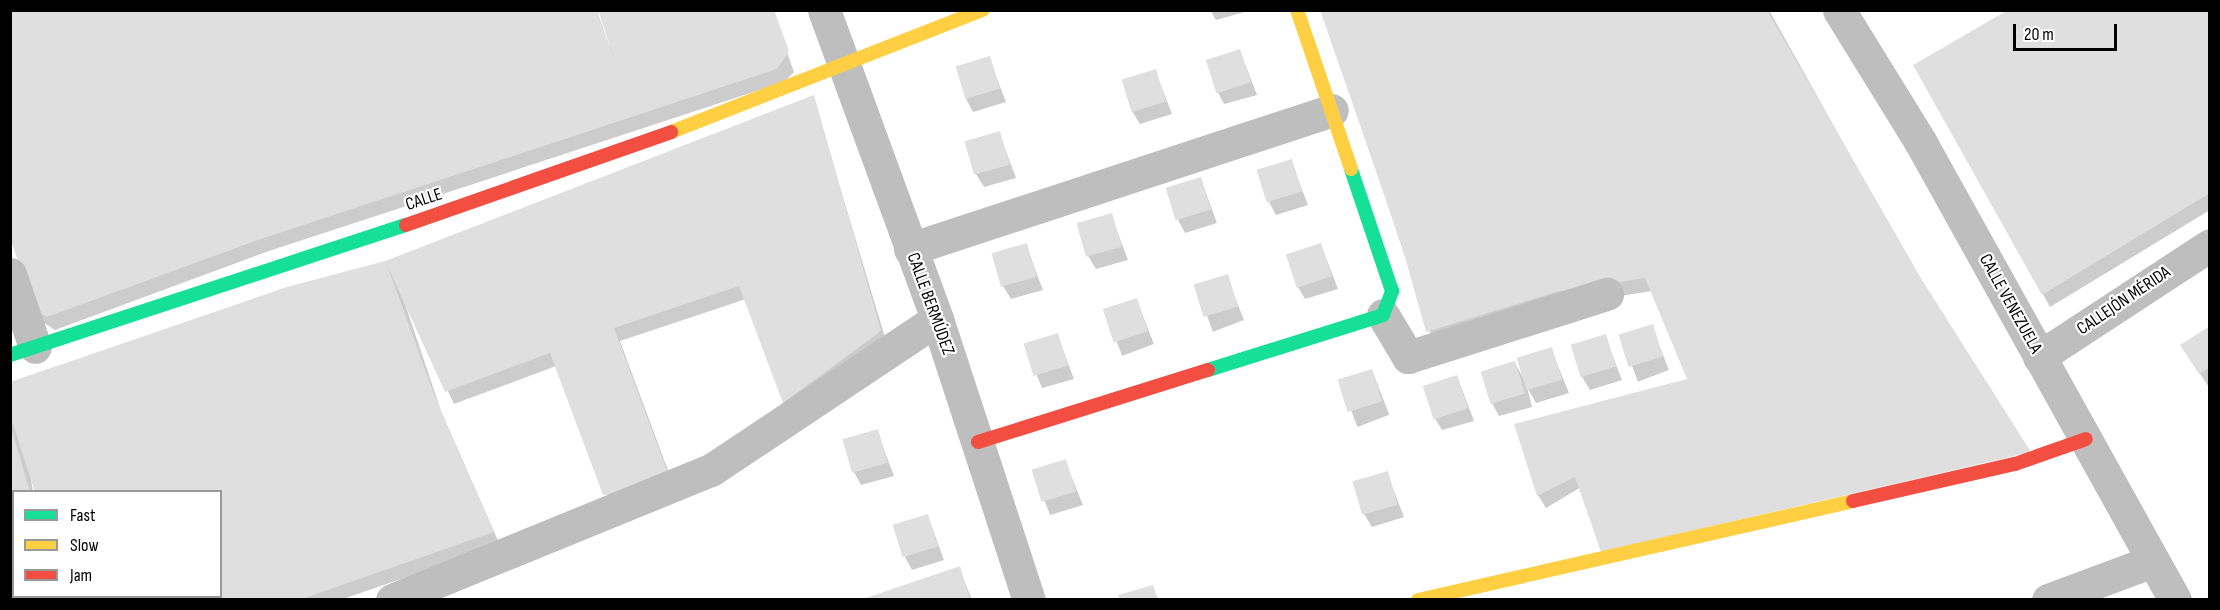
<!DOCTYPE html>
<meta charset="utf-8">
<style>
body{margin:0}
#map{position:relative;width:2220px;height:610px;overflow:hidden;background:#fff;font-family:"Sofia Sans Condensed",sans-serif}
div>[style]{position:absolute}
.shadow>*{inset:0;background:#0003;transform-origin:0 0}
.building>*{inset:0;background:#dfdfdf;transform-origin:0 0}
.street>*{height:33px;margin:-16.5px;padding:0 16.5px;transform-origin:16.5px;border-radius:16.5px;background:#bebebe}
.fast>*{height:14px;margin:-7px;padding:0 7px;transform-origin:7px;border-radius:7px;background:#16e098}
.slow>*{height:14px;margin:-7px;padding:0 7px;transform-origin:7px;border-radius:7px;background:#ffcf43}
.jam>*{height:14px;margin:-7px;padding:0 7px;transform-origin:7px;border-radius:7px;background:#f24e42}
span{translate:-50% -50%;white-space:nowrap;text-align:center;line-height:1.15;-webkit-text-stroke:4.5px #fff;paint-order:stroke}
.street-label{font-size:18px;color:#000}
.frame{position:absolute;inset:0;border:12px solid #000;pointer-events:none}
.legend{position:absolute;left:12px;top:490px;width:210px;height:108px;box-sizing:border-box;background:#fff;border:2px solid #999;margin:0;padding:8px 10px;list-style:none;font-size:18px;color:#000}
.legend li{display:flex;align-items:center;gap:12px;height:30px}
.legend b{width:30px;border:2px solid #999}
.scale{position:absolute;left:2013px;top:24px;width:104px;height:27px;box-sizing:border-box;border:3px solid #000;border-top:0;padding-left:8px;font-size:18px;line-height:21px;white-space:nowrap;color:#000;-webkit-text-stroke:4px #fff;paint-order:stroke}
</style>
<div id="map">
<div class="shadow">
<div style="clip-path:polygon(evenodd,10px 10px,772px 10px,794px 72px,784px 82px,266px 252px,55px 330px,44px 323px,10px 236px,10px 10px,599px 12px,612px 45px,608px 47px,596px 13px,599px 12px)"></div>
<div style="clip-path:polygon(1210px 10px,1248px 10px,1248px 11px,1216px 20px)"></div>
<div style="clip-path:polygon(1323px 10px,1769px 10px,1922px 284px,1546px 508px,1538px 495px,1689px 380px,1652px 291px,1564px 305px,1434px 344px)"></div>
<div style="clip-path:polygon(2210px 10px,2210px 210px,2050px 307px,1915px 65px)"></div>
<div style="clip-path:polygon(1240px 51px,1257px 95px,1224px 104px,1217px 91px)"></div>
<div style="clip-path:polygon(989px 58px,1006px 102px,973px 112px,966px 99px)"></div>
<div style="clip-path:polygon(1155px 70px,1172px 114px,1140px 124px,1132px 111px)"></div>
<div style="clip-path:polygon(813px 97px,887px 344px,791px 415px,746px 299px,620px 341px,676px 492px,612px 507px,556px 366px,454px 404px,402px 295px,441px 411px,500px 545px,340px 600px,34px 600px,220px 596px,220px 492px,30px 472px,33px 492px,14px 492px,14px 596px,30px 600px,10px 600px,10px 384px,385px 262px)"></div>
<div style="clip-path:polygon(999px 133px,1016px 178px,984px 187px,976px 174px)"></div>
<div style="clip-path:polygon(1291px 161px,1308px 205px,1276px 215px,1269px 202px)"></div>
<div style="clip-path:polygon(1201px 179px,1217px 223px,1185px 233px,1178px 220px)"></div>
<div style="clip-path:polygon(1111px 215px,1128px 260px,1096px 269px,1088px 256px)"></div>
<div style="clip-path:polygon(1026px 245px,1043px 290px,1011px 299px,1003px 286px)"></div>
<div style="clip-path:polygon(1321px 245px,1338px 289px,1305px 299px,1298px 287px)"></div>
<div style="left:1227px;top:276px;width:47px;height:33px;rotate:69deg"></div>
<div style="left:1137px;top:300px;width:47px;height:34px;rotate:69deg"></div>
<div style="left:1652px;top:326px;width:47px;height:33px;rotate:69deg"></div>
<div style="clip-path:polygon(2210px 328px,2210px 384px,2208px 386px,2190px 358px)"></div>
<div style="clip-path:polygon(1057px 334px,1074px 379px,1042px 388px,1024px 344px)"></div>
<div style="clip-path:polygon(1605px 336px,1622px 380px,1590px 390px,1582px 377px)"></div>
<div style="clip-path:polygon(1551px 349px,1569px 393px,1536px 403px,1527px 387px,1532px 407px,1499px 416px,1492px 403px,1514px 362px,1524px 379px)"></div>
<div style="left:1372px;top:370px;width:48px;height:34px;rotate:69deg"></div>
<div style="clip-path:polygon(1457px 376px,1474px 421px,1442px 430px,1434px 417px)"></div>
<div style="clip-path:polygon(877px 431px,894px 476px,861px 485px,854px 472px)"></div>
<div style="clip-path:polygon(1065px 461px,1083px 505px,1050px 515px,1033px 470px)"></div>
<div style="clip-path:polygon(1387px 473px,1404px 517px,1372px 527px,1364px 514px)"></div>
<div style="clip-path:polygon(928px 516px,944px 560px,912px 570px,905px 557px)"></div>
<div style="clip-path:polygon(959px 568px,972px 600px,866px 600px)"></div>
</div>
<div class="building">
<div style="clip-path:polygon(10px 10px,597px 10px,617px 67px,598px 10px,774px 10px,789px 51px,777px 69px,258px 240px,47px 317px,35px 310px,10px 238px)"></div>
<div style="clip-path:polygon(1320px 10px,1767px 10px,1922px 280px,2031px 452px,1601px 552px,1575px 477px,1537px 496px,1514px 424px,1687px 379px,1645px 278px,1556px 292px,1426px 332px,1402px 246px)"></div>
<div style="clip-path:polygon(2008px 10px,2210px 10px,2210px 193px,2042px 295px,1913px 65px)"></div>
<div style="left:1240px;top:49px;width:35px;height:36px;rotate:72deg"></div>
<div style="left:990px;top:56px;width:34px;height:36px;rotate:73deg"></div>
<div style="left:1156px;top:69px;width:34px;height:36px;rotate:73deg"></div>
<div style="clip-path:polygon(814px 95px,881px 331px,783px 403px,739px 286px,614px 328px,670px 479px,603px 495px,550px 353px,445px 392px,387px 265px,435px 397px,494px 532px,299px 600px,32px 600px,220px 596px,220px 492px,35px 492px,10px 415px,10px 382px,287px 287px,385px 261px)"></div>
<div style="left:1000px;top:131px;width:35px;height:37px;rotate:74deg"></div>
<div style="left:1292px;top:159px;width:34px;height:37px;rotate:73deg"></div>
<div style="left:1201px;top:177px;width:34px;height:37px;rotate:73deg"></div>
<div style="left:1112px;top:213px;width:35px;height:37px;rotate:74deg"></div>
<div style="left:1027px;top:243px;width:35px;height:37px;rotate:74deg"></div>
<div style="left:1321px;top:243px;width:35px;height:37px;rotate:72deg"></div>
<div style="left:1228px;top:274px;width:34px;height:36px;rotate:73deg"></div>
<div style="left:1137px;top:298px;width:35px;height:36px;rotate:72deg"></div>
<div style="left:1653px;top:324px;width:34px;height:36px;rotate:73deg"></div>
<div style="clip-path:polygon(2210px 326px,2210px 367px,2199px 374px,2180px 345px)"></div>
<div style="left:1058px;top:333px;width:34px;height:36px;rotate:73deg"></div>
<div style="left:1606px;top:334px;width:34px;height:37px;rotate:73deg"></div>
<div style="left:1552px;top:347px;width:34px;height:37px;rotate:73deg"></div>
<div style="left:1515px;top:361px;width:34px;height:36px;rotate:73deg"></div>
<div style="left:1372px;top:369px;width:34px;height:36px;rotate:73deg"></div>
<div style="left:1457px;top:375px;width:35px;height:36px;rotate:72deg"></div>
<div style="clip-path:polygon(10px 424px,30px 492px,14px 492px,10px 537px)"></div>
<div style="left:878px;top:429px;width:35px;height:37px;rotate:74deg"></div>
<div style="left:1066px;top:459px;width:34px;height:36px;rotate:73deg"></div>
<div style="left:1388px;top:471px;width:35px;height:37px;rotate:74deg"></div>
<div style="left:928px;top:514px;width:34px;height:37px;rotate:73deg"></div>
<div style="clip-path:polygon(13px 547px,14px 596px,28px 600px,10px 600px)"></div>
<div style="clip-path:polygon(960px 566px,970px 600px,863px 600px,863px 599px)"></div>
<div style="clip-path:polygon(1153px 585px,1158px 600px,1120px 600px,1118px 595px)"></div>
</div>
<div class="street">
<div style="left:824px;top:10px;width:329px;rotate:69.9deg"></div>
<div style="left:937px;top:319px;width:296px;rotate:71.9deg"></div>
<div style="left:1839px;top:10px;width:156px;rotate:58.3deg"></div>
<div style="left:1921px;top:143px;width:523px;rotate:60.93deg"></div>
<div style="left:910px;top:249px;width:444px;rotate:-18.2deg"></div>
<div style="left:10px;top:274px;width:77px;rotate:71.1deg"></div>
<div style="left:1383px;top:315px;width:49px;rotate:59.2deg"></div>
<div style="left:1408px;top:357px;width:209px;rotate:-17.6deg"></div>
<div style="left:2039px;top:357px;width:204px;rotate:-33.2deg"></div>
<div style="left:392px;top:600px;width:344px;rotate:-22.2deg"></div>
<div style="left:711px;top:470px;width:272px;rotate:-33.7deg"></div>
<div style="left:2048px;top:600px;width:112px;rotate:-20.4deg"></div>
</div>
<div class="fast">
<div style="left:10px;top:355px;width:417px;rotate:-18.2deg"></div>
<div style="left:1208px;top:370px;width:183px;rotate:-17.4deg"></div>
<div style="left:1383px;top:315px;width:26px;rotate:-69deg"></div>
<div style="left:1392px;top:291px;width:129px;rotate:-108.6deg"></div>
</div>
<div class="slow">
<div style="left:1297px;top:10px;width:168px;rotate:71.2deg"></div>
<div style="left:671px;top:132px;width:335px;rotate:-21.4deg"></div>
<div style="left:1418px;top:600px;width:446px;rotate:-12.8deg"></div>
</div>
<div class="jam">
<div style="left:406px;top:225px;width:281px;rotate:-19.3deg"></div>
<div style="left:978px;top:442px;width:241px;rotate:-17.4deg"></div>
<div style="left:1853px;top:501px;width:166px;rotate:-12.9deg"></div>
<div style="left:2015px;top:464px;width:75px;rotate:-19.4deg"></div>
</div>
<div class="street-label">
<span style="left:424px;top:200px;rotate:-18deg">CALLE</span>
<span style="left:2124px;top:301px;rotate:-34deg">CALLEJÓN MÉRIDA</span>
<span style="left:930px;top:304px;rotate:70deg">CALLE BERMÚDEZ</span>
<span style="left:2010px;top:304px;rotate:61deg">CALLE VENEZUELA</span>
</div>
<div class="frame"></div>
<ul class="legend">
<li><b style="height:8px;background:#16e098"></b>Fast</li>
<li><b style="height:8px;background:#ffcf43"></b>Slow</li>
<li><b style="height:8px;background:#f24e42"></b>Jam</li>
</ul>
<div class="scale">20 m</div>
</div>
